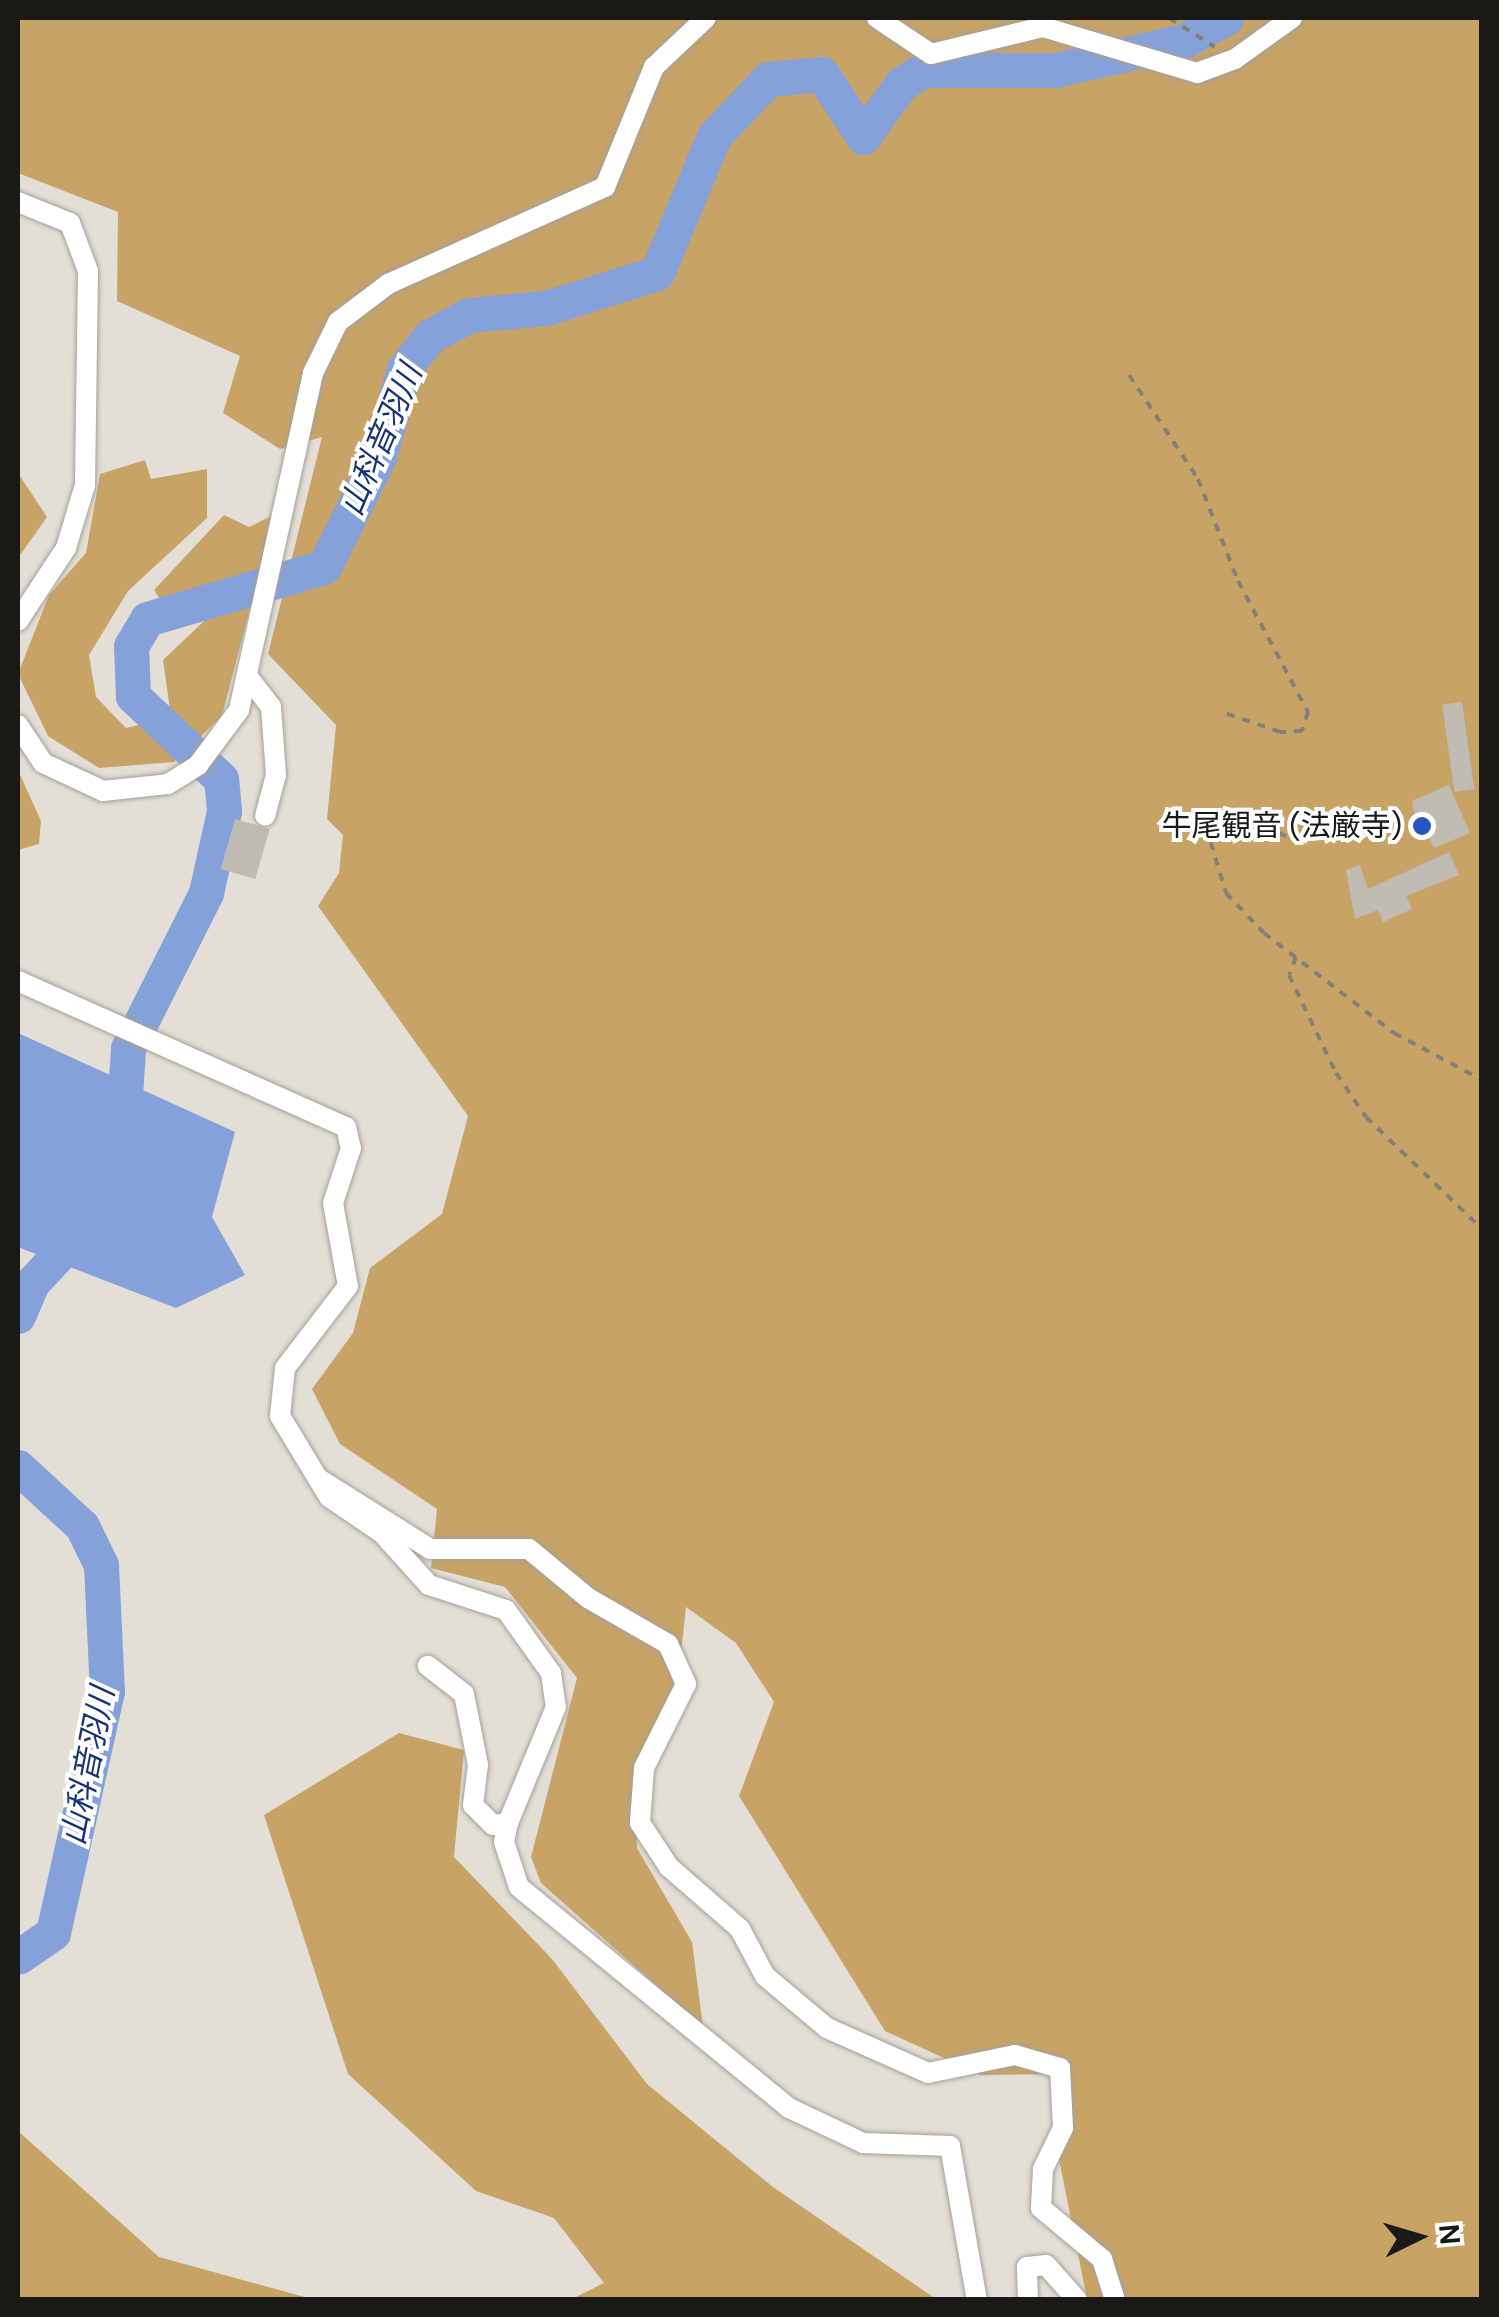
<!DOCTYPE html>
<meta charset="utf-8">
<style>
body{margin:0}
#map{position:relative;width:1499px;height:2317px;overflow:hidden;background:#e3ded6;font-family:"DM Sans","Noto Sans JP",sans-serif}
div>[style]{position:absolute}
.forest>*{inset:0;background:#c8a366}
.water>*{inset:0;background:#85a1da}
.river>*{height:35px;margin:-17.5px;padding:0 17.5px;transform-origin:17.5px;border-radius:17.5px;background:#85a1da}
.building>*{inset:0;background:#c0bbb3;transform-origin:0 0}
.path>*{height:4px;margin-top:-2px;transform-origin:0;background:repeating-linear-gradient(90deg,#837f79 0 8px,transparent 0 16px)}
.roads{filter:drop-shadow(0 0 2px #a5a098) drop-shadow(0 0 2px #a5a098)}
.minor>*{height:20px;margin:-10px;padding:0 10px;transform-origin:10px;border-radius:10px;background:#fff}
.dots>*{width:28px;height:28px;translate:-50% -50%;box-sizing:border-box;border:5px solid #fff;border-radius:50%}
span{translate:-50% -50%;white-space:nowrap;text-align:center;line-height:1.15;-webkit-text-stroke:8px #fff;paint-order:stroke}
.poi-label{font-size:30px;color:#1b1916}
.right{translate:-100% -50%;text-align:right}
.water-label{font-size:32px;color:#183477;font-style:italic}
.frame{position:absolute;inset:0;border:20px solid #1b1916;pointer-events:none}
.north{position:absolute;left:1369px;top:2187px;width:100px;height:100px;-webkit-text-stroke:8px #fff;paint-order:stroke;rotate:85deg;font-size:28px;font-weight:700;line-height:40px;text-align:center;color:#1b1916}
.north::after{content:'';display:block;margin:auto;width:35px;height:45px;background:#1b1916;clip-path:polygon(50% 0,100% 100%,50% 72%,0 100%)}
</style>
<div id="map">
<div class="forest">
<div style="clip-path:polygon(18px 18px,1481px 18px,1481px 2299px,1087px 2299px,1054px 2134px,1067px 2074px,981px 2075px,885px 2031px,739px 1796px,774px 1702px,736px 1643px,686px 1607px,676px 1698px,635px 1775px,637px 1848px,692px 1942px,703px 2027px,541px 1883px,531px 1857px,577px 1678px,505px 1587px,431px 1568px,437px 1509px,340px 1444px,312px 1389px,353px 1333px,370px 1268px,442px 1214px,468px 1116px,318px 906px,339px 873px,343px 835px,327px 819px,336px 725px,268px 654px,322px 437px,280px 449px,223px 413px,240px 356px,117px 301px,118px 212px,18px 173px)"></div>
<div style="clip-path:polygon(145px 460px,151px 479px,207px 469px,207px 518px,128px 591px,89px 655px,96px 697px,126px 728px,171px 717px,163px 660px,224px 602px,210px 588px,163px 604px,154px 590px,224px 515px,249px 527px,274px 515px,222px 716px,174px 762px,99px 768px,48px 736px,18px 674px,49px 595px,86px 553px,100px 474px)"></div>
<div style="clip-path:polygon(18px 473px,47px 517px,18px 558px)"></div>
<div style="clip-path:polygon(18px 770px,41px 821px,39px 844px,18px 850px)"></div>
<div style="clip-path:polygon(399px 1733px,464px 1750px,454px 1857px,552px 1959px,647px 2084px,773px 2187px,936px 2299px,572px 2299px,604px 2283px,554px 2218px,476px 2191px,348px 2074px,264px 1815px)"></div>
<div style="clip-path:polygon(18px 2131px,159px 2257px,312px 2299px,18px 2299px)"></div>
</div>
<div class="water">
<div style="clip-path:polygon(18px 1033px,235px 1132px,212px 1217px,245px 1275px,176px 1308px,18px 1247px)"></div>
</div>
<div class="river">
<div style="left:123px;top:1128px;width:80px;rotate:-86.4deg"></div>
<div style="left:128px;top:1048px;width:174px;rotate:-63.3deg"></div>
<div style="left:206px;top:893px;width:84px;rotate:-77.6deg"></div>
<div style="left:224px;top:811px;width:32px;rotate:-95deg"></div>
<div style="left:221px;top:779px;width:121px;rotate:-136.7deg"></div>
<div style="left:133px;top:696px;width:50px;rotate:-92.3deg"></div>
<div style="left:131px;top:646px;width:31px;rotate:-59deg"></div>
<div style="left:147px;top:619px;width:184px;rotate:-16.4deg"></div>
<div style="left:324px;top:567px;width:123px;rotate:-63.4deg"></div>
<div style="left:379px;top:457px;width:91px;rotate:-74.1deg"></div>
<div style="left:404px;top:369px;width:42px;rotate:-51.8deg"></div>
<div style="left:430px;top:336px;width:44px;rotate:-28.3deg"></div>
<div style="left:469px;top:315px;width:77px;rotate:-5.2deg"></div>
<div style="left:546px;top:308px;width:116px;rotate:-17.5deg"></div>
<div style="left:657px;top:273px;width:148px;rotate:-67.4deg"></div>
<div style="left:714px;top:136px;width:79px;rotate:-46.5deg"></div>
<div style="left:768px;top:79px;width:54px;rotate:-5.3deg"></div>
<div style="left:822px;top:74px;width:75px;rotate:56.9deg"></div>
<div style="left:863px;top:137px;width:67px;rotate:-54.2deg"></div>
<div style="left:902px;top:83px;width:26px;rotate:-31deg"></div>
<div style="left:924px;top:70px;width:131px"></div>
<div style="left:1055px;top:70px;width:132px;rotate:-12.7deg"></div>
<div style="left:1184px;top:41px;width:48px;rotate:-28.7deg"></div>
<div style="left:18px;top:1316px;width:36px;rotate:-67deg"></div>
<div style="left:32px;top:1283px;width:78px;rotate:-47.1deg"></div>
<div style="left:18px;top:1467px;width:87px;rotate:42.7deg"></div>
<div style="left:82px;top:1526px;width:43px;rotate:64deg"></div>
<div style="left:101px;top:1565px;width:126px;rotate:87.3deg"></div>
<div style="left:107px;top:1691px;width:248px;rotate:102.6deg"></div>
<div style="left:53px;top:1933px;width:42px;rotate:145.6deg"></div>
</div>
<div class="building">
<div style="left:1462px;top:702px;width:88px;height:20px;rotate:82deg"></div>
<div style="clip-path:polygon(1449px 785px,1470px 833px,1434px 848px,1426px 831px,1419px 834px,1412px 801px)"></div>
<div style="left:235px;top:819px;width:36px;height:52px;rotate:16deg"></div>
<div style="clip-path:polygon(1449px 852px,1459px 875px,1406px 896px,1412px 909px,1383px 922px,1378px 910px,1355px 919px,1346px 870px,1360px 865px,1368px 889px)"></div>
</div>
<div class="path">
<div style="left:1169px;top:18px;width:54px;rotate:32.2deg"></div>
<div style="left:1129px;top:375px;width:125px;rotate:56.4deg"></div>
<div style="left:1198px;top:479px;width:110px;rotate:68.6deg"></div>
<div style="left:1238px;top:581px;width:149px;rotate:61.9deg"></div>
<div style="left:1308px;top:712px;width:20px;rotate:108deg"></div>
<div style="left:1302px;top:731px;width:22px;rotate:177deg"></div>
<div style="left:1280px;top:732px;width:61px;rotate:-161deg"></div>
<div style="left:1301px;top:842px;width:87px;rotate:-158.4deg"></div>
<div style="left:1220px;top:810px;width:22px;rotate:129deg"></div>
<div style="left:1206px;top:827px;width:69px;rotate:73.1deg"></div>
<div style="left:1226px;top:893px;width:55px;rotate:46.5deg"></div>
<div style="left:1264px;top:933px;width:164px;rotate:37.6deg"></div>
<div style="left:1394px;top:1033px;width:100px;rotate:28.1deg"></div>
<div style="left:1296px;top:957px;width:19px;rotate:111deg"></div>
<div style="left:1289px;top:975px;width:109px;rotate:64.4deg"></div>
<div style="left:1336px;top:1073px;width:53px;rotate:55.7deg"></div>
<div style="left:1366px;top:1117px;width:161px;rotate:44deg"></div>
</div>
<div class="roads">
<div class="minor">
<div style="left:877px;top:18px;width:65px;rotate:33.7deg"></div>
<div style="left:931px;top:54px;width:115px;rotate:-13.6deg"></div>
<div style="left:1043px;top:27px;width:161px;rotate:16.6deg"></div>
<div style="left:1197px;top:73px;width:40px;rotate:-20.2deg"></div>
<div style="left:1235px;top:59px;width:70px;rotate:-35.7deg"></div>
<div style="left:18px;top:202px;width:56px;rotate:22deg"></div>
<div style="left:70px;top:223px;width:51px;rotate:69.4deg"></div>
<div style="left:88px;top:271px;width:214px;rotate:90.8deg"></div>
<div style="left:85px;top:485px;width:66px;rotate:106.8deg"></div>
<div style="left:66px;top:548px;width:87px;rotate:123.3deg"></div>
<div style="left:247px;top:676px;width:39px;rotate:52deg"></div>
<div style="left:271px;top:707px;width:68px;rotate:85.8deg"></div>
<div style="left:276px;top:775px;width:42px;rotate:105deg"></div>
<div style="left:18px;top:725px;width:45px;rotate:56.7deg"></div>
<div style="left:43px;top:763px;width:66px;rotate:25deg"></div>
<div style="left:103px;top:791px;width:65px;rotate:-6.1deg"></div>
<div style="left:168px;top:784px;width:36px;rotate:-32deg"></div>
<div style="left:198px;top:765px;width:69px;rotate:-53.3deg"></div>
<div style="left:239px;top:710px;width:345px;rotate:-77.6deg"></div>
<div style="left:313px;top:373px;width:57px;rotate:-63.9deg"></div>
<div style="left:338px;top:322px;width:63px;rotate:-37.2deg"></div>
<div style="left:388px;top:284px;width:238px;rotate:-24.1deg"></div>
<div style="left:605px;top:187px;width:130px;rotate:-67.8deg"></div>
<div style="left:654px;top:67px;width:71px;rotate:-43.3deg"></div>
<div style="left:18px;top:981px;width:359px;rotate:24deg"></div>
<div style="left:346px;top:1127px;width:22px;rotate:77deg"></div>
<div style="left:351px;top:1148px;width:58px;rotate:108.1deg"></div>
<div style="left:333px;top:1203px;width:84px;rotate:79.8deg"></div>
<div style="left:348px;top:1286px;width:103px;rotate:127.5deg"></div>
<div style="left:285px;top:1368px;width:48px;rotate:95.9deg"></div>
<div style="left:280px;top:1416px;width:95px;rotate:58.8deg"></div>
<div style="left:329px;top:1497px;width:64px;rotate:34.2deg"></div>
<div style="left:382px;top:1533px;width:70px;rotate:47.9deg"></div>
<div style="left:429px;top:1585px;width:81px;rotate:18deg"></div>
<div style="left:506px;top:1610px;width:77px;rotate:54.5deg"></div>
<div style="left:551px;top:1673px;width:34px;rotate:82deg"></div>
<div style="left:556px;top:1707px;width:126px;rotate:112.5deg"></div>
<div style="left:508px;top:1823px;width:15px;rotate:172deg"></div>
<div style="left:493px;top:1825px;width:28px;rotate:-135deg"></div>
<div style="left:473px;top:1805px;width:40px;rotate:-82.9deg"></div>
<div style="left:478px;top:1765px;width:72px;rotate:-101.2deg"></div>
<div style="left:464px;top:1694px;width:46px;rotate:-142.1deg"></div>
<div style="left:319px;top:1479px;width:131px;rotate:32.2deg"></div>
<div style="left:430px;top:1549px;width:99px"></div>
<div style="left:529px;top:1549px;width:77px;rotate:39.7deg"></div>
<div style="left:588px;top:1598px;width:92px;rotate:29.9deg"></div>
<div style="left:668px;top:1644px;width:44px;rotate:65.8deg"></div>
<div style="left:686px;top:1684px;width:94px;rotate:116.6deg"></div>
<div style="left:644px;top:1768px;width:55px;rotate:94.2deg"></div>
<div style="left:640px;top:1823px;width:53px;rotate:56.6deg"></div>
<div style="left:669px;top:1867px;width:94px;rotate:41.1deg"></div>
<div style="left:740px;top:1929px;width:53px;rotate:62deg"></div>
<div style="left:765px;top:1976px;width:81px;rotate:40deg"></div>
<div style="left:827px;top:2028px;width:111px;rotate:24deg"></div>
<div style="left:928px;top:2073px;width:89px;rotate:-11.7deg"></div>
<div style="left:1015px;top:2055px;width:47px;rotate:16.1deg"></div>
<div style="left:1060px;top:2068px;width:60px;rotate:87.1deg"></div>
<div style="left:1063px;top:2128px;width:46px;rotate:116deg"></div>
<div style="left:1043px;top:2169px;width:39px;rotate:93deg"></div>
<div style="left:1041px;top:2208px;width:80px;rotate:39.9deg"></div>
<div style="left:1102px;top:2259px;width:43px;rotate:72.4deg"></div>
<div style="left:508px;top:1823px;width:19px;rotate:102deg"></div>
<div style="left:504px;top:1842px;width:47px;rotate:71.6deg"></div>
<div style="left:519px;top:1887px;width:349px;rotate:39.3deg"></div>
<div style="left:789px;top:2108px;width:82px;rotate:25.3deg"></div>
<div style="left:863px;top:2143px;width:87px;rotate:2deg"></div>
<div style="left:950px;top:2146px;width:156px;rotate:80.1deg"></div>
<div style="left:1028px;top:2300px;width:33px;rotate:-92deg"></div>
<div style="left:1027px;top:2267px;width:19px;rotate:-6deg"></div>
<div style="left:1046px;top:2265px;width:47px;rotate:48.5deg"></div>
</div>
</div>
<div class="dots">
<div style="left:1422px;top:826px;background:#2754c2"></div>
</div>
<div class="poi-label">
<span class="right" style="left:1402px;top:826px">牛尾観音 (法厳寺)</span>
</div>
<div class="water-label">
<span style="left:381px;top:440px;rotate:-67deg">山科音羽川</span>
<span style="left:88px;top:1766px;rotate:-79deg">山科音羽川</span>
</div>
<div class="frame"></div>
<div class="north">N</div>
</div>
